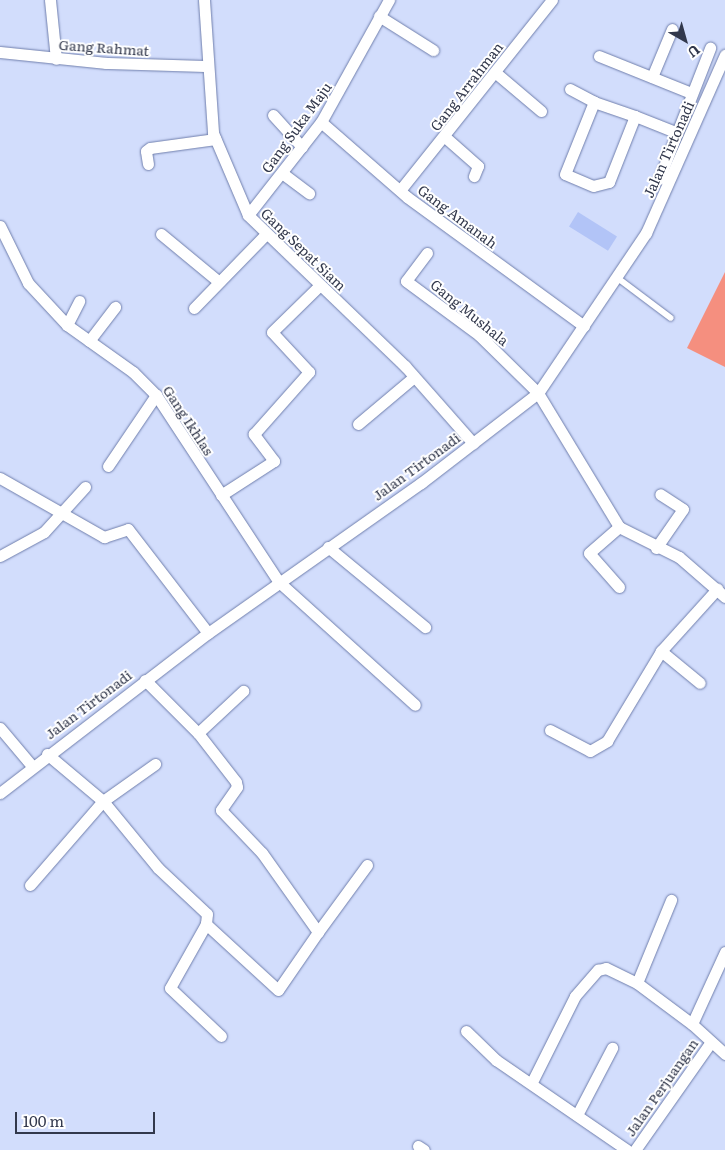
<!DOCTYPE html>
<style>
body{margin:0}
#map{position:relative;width:725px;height:1150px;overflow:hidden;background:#d2ddfc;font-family:Literata,serif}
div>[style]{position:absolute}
.forest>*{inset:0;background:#f58f7f}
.building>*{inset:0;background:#b2c4f7;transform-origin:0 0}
.roads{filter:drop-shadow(0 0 1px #6f7eac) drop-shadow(0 0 1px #6f7eac)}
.service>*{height:5.5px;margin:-2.75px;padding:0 2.75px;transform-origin:2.75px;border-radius:2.75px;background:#fff}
.minor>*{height:11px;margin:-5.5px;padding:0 5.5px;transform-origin:5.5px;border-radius:5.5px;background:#fff}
span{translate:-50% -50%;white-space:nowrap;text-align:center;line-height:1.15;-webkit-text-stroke:4px #fff;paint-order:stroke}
.street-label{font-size:14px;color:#32384c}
.north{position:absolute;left:660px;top:15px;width:50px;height:50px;-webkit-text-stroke:4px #fff;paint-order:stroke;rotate:142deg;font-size:14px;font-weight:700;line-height:20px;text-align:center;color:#32384c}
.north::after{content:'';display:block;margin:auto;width:18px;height:22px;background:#32384c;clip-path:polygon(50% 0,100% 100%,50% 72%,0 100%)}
.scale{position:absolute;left:15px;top:1112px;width:140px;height:22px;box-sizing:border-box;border:2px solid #32384c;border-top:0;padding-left:6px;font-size:15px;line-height:18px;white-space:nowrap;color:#32384c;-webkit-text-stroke:4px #fff;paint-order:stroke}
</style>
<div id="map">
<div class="forest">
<div style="clip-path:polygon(725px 272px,725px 367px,687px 348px)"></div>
</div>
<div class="building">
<div style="left:578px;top:212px;width:46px;height:17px;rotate:32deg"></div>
</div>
<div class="roads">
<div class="service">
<div style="left:618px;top:278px;width:66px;rotate:37deg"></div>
</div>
<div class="minor">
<div style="left:50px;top:0;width:59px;rotate:84.2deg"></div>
<div style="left:204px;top:0;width:133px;rotate:86.1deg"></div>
<div style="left:213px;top:133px;width:89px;rotate:66.9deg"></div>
<div style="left:248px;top:215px;width:218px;rotate:43.9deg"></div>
<div style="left:405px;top:366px;width:103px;rotate:48.6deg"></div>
<div style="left:379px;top:16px;width:64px;rotate:32.2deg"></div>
<div style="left:0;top:52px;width:107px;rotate:5.9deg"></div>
<div style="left:106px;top:63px;width:101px;rotate:1.7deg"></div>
<div style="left:599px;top:56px;width:99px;rotate:21.9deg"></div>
<div style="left:496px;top:73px;width:59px;rotate:40.2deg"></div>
<div style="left:652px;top:77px;width:52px;rotate:-67.4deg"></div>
<div style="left:570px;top:89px;width:27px;rotate:28deg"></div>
<div style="left:273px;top:115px;width:43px;rotate:47.8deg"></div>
<div style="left:635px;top:116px;width:71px;rotate:111.5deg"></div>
<div style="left:609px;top:182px;width:16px;rotate:166deg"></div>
<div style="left:593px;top:186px;width:30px;rotate:-157deg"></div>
<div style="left:565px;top:174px;width:78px;rotate:-68.1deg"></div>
<div style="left:594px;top:102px;width:43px;rotate:18.9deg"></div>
<div style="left:635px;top:116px;width:43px;rotate:21.8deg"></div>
<div style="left:321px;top:122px;width:114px;rotate:41.1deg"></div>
<div style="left:407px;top:197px;width:219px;rotate:36.1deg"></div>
<div style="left:445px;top:137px;width:44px;rotate:41.3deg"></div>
<div style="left:478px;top:166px;width:11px;rotate:112deg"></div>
<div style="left:148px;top:164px;width:13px;rotate:-99deg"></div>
<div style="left:146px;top:151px;width:5px;rotate:-37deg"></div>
<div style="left:150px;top:148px;width:66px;rotate:-7.9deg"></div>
<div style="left:282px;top:173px;width:34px;rotate:37deg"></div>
<div style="left:659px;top:179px;width:141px;rotate:-68.7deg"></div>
<div style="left:401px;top:189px;width:242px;rotate:-51.4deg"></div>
<div style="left:248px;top:215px;width:118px;rotate:-51.9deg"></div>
<div style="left:321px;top:122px;width:140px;rotate:-60.9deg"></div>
<div style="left:0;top:226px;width:64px;rotate:63.8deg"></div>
<div style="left:28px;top:283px;width:57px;rotate:47.1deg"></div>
<div style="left:67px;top:325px;width:81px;rotate:35.5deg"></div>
<div style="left:133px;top:372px;width:33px;rotate:45deg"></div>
<div style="left:156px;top:395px;width:224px;rotate:56.7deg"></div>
<div style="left:279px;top:582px;width:183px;rotate:42.1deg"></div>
<div style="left:161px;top:234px;width:75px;rotate:39.6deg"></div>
<div style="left:427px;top:253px;width:35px;rotate:127deg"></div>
<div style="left:406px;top:281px;width:91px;rotate:36.5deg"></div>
<div style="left:479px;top:335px;width:83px;rotate:44.5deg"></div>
<div style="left:538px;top:393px;width:157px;rotate:58.8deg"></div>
<div style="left:619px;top:527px;width:67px;rotate:26.6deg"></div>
<div style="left:679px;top:557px;width:61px;rotate:41deg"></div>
<div style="left:194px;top:308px;width:100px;rotate:-45.8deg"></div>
<div style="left:67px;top:325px;width:27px;rotate:-63deg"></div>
<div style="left:89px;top:341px;width:43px;rotate:-52.6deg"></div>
<div style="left:358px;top:424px;width:73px;rotate:-40deg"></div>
<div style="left:108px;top:466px;width:86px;rotate:-55.9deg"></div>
<div style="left:0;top:478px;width:120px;rotate:29.6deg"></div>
<div style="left:104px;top:537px;width:25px;rotate:-18deg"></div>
<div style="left:128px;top:529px;width:131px;rotate:52.4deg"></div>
<div style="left:221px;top:495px;width:63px;rotate:-32.7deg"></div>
<div style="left:274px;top:461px;width:34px;rotate:-127deg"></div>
<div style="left:254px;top:434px;width:83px;rotate:-48.4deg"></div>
<div style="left:309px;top:372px;width:54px;rotate:-132.8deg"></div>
<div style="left:272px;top:332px;width:66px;rotate:-44.4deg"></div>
<div style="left:328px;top:547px;width:126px;rotate:39.5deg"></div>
<div style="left:656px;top:548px;width:47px;rotate:-55.3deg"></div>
<div style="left:683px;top:509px;width:27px;rotate:-147deg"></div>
<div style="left:0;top:556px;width:50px;rotate:-28.6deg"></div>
<div style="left:44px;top:532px;width:61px;rotate:-47.7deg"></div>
<div style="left:619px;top:587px;width:45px;rotate:-131.4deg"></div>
<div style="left:589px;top:553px;width:40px;rotate:-41deg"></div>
<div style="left:661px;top:651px;width:50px;rotate:39.4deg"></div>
<div style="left:145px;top:680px;width:75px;rotate:45deg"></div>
<div style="left:198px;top:733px;width:62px;rotate:52.2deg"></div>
<div style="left:236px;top:782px;width:5px;rotate:79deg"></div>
<div style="left:237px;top:787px;width:28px;rotate:125deg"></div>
<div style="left:221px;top:810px;width:59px;rotate:46.4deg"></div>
<div style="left:262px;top:853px;width:97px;rotate:54.7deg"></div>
<div style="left:318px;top:932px;width:70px;rotate:124.6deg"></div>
<div style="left:278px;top:990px;width:98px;rotate:-137.5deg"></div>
<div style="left:0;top:728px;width:50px;rotate:49.9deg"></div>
<div style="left:550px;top:730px;width:45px;rotate:27.7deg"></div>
<div style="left:590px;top:751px;width:20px;rotate:-30deg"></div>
<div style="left:607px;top:741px;width:105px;rotate:-59deg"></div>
<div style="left:661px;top:651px;width:84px;rotate:-47.9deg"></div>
<div style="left:198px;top:733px;width:62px;rotate:-43deg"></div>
<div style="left:47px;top:754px;width:73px;rotate:40deg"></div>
<div style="left:103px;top:801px;width:87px;rotate:50.6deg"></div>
<div style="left:158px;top:868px;width:67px;rotate:43.2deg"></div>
<div style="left:207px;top:914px;width:10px;rotate:96deg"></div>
<div style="left:206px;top:924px;width:73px;rotate:119.4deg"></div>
<div style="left:170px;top:988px;width:70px;rotate:43.3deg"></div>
<div style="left:0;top:793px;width:262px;rotate:-37.6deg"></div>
<div style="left:208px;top:633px;width:261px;rotate:-35.2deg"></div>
<div style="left:421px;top:483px;width:148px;rotate:-37.6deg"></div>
<div style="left:538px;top:393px;width:193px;rotate:-56deg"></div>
<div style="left:646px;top:233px;width:195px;rotate:-66.1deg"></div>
<div style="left:30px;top:885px;width:111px;rotate:-49deg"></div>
<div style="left:103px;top:801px;width:64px;rotate:-35.4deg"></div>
<div style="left:318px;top:932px;width:83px;rotate:-53.8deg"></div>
<div style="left:725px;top:952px;width:79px;rotate:114.6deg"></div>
<div style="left:692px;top:1024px;width:45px;rotate:42.3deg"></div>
<div style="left:637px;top:983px;width:90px;rotate:-67.7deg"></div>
<div style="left:466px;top:1031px;width:42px;rotate:44deg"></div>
<div style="left:496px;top:1060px;width:159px;rotate:34.5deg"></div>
<div style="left:532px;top:1082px;width:96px;rotate:-63.4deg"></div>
<div style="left:575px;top:996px;width:35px;rotate:-49deg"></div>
<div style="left:598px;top:970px;width:8px;rotate:-14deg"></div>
<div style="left:606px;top:968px;width:34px;rotate:26deg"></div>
<div style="left:637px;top:983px;width:69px;rotate:36.7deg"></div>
<div style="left:577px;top:1115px;width:76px;rotate:-62.4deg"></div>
<div style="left:418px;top:1146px;width:7px;rotate:34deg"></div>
<div style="left:635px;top:1150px;width:132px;rotate:-54.9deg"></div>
</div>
</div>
<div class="street-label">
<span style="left:104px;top:47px;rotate:4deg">Gang Rahmat</span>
<span style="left:466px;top:86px;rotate:-52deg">Gang Arrahman</span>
<span style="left:296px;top:127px;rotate:-54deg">Gang Suka Maju</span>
<span style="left:668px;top:149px;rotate:-66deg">Jalan Tirtonadi</span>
<span style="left:458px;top:216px;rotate:37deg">Gang Amanah</span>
<span style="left:304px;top:249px;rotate:44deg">Gang Sepat Siam</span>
<span style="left:470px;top:312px;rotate:39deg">Gang Mushala</span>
<span style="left:189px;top:420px;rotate:57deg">Gang Ikhlas</span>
<span style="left:416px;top:466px;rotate:-36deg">Jalan Tirtonadi</span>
<span style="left:88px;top:704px;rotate:-37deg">Jalan Tirtonadi</span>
<span style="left:661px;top:1087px;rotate:-55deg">Jalan Perjuangan</span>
</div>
<div class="north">U</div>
<div class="scale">100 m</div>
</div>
